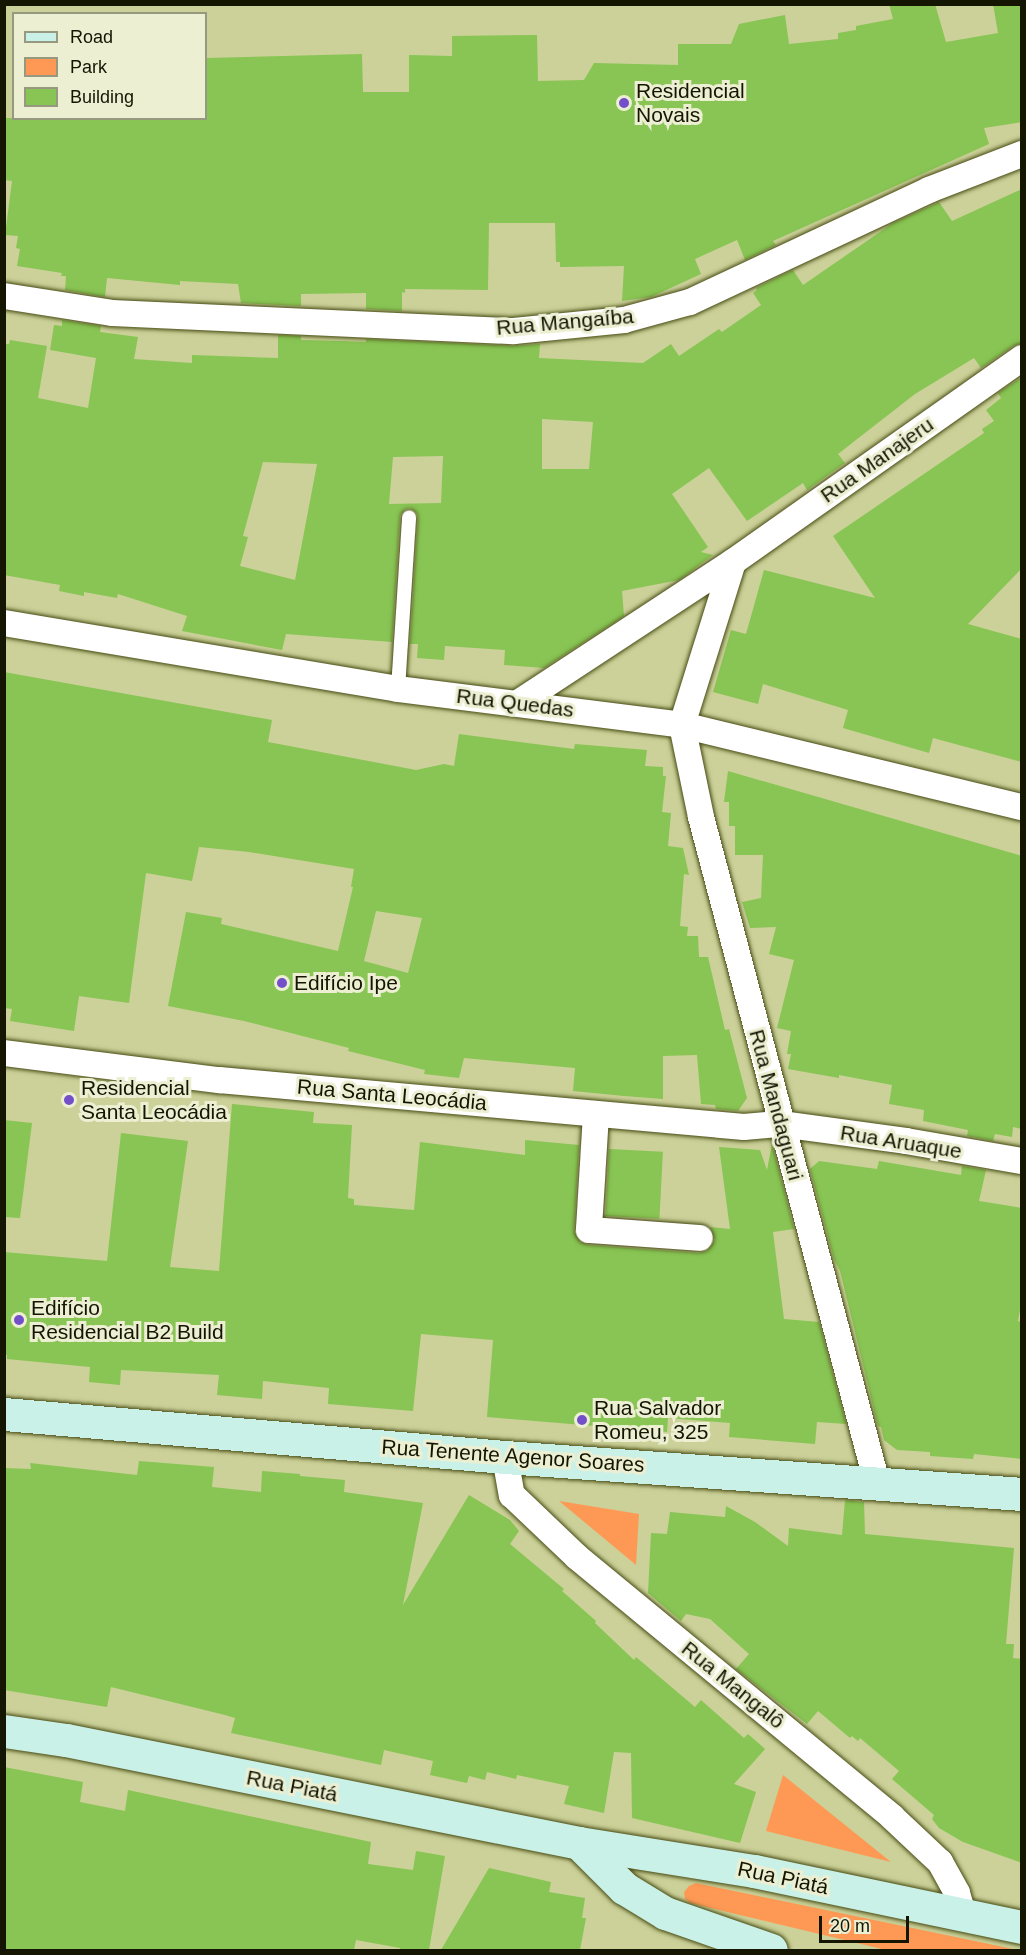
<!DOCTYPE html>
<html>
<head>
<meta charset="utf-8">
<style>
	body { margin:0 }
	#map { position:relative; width:1026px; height:1955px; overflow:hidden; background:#cbd198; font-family:Arial,sans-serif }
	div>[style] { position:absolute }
	.green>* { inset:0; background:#fe9955 }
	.building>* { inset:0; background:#88c554; transform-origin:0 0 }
	.roads { filter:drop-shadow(0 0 2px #474b13) drop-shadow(0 0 2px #474b13) }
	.lane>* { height:14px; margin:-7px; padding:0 7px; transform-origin:7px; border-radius:7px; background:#fff }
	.street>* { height:26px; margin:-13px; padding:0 13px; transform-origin:13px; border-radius:13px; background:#fff }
	.secondary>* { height:33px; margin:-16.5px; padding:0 16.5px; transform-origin:16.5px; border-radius:16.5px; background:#caf1e7 }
	.dots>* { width:16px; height:16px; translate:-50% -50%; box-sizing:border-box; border:3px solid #ecefd2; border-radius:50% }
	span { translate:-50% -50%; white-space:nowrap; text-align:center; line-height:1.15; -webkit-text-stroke:6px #ecefd2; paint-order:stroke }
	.poi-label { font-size:21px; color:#141602 }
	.left { translate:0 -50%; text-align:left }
	.street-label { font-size:21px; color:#141602 }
	.frame { position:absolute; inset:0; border:6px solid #141602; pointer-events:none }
	.legend { position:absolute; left:12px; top:12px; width:195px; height:108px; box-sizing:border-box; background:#ecefd2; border:2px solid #96987f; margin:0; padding:8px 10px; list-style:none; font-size:18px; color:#141602 }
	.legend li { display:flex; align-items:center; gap:12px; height:30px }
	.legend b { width:30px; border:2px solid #96987f }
	.scale { position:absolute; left:819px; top:1916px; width:90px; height:27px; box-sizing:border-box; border:3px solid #141602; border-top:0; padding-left:8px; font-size:18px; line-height:21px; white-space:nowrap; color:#141602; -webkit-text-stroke:4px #ecefd2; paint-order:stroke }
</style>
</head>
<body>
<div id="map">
	<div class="green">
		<div style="clip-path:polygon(559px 1501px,639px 1514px,636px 1565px)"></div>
		<div style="clip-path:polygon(783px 1775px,891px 1862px,766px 1831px)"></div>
		<div style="clip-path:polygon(696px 1883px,705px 1885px,1018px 1950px,886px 1950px,690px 1903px,685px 1899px,684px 1892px,689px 1886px)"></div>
	</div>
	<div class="building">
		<div style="clip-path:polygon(889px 4px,935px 4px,946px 42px,998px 33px,993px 4px,1022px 4px,1022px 122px,984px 128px,989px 144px,773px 241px,776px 245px,745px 260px,737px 240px,695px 259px,701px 274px,651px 297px,622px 301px,624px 266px,560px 267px,560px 262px,556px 262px,555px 223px,489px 223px,488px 290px,405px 289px,405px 293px,402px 292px,402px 311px,366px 309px,366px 293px,301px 294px,301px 306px,241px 303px,238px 284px,180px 281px,180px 285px,107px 278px,105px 297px,65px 290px,66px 276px,61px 276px,62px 273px,17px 266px,20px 249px,16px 248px,18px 236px,5px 235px,12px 181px,4px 180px,4px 118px,206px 118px,206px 58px,362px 54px,363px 92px,409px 92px,409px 55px,452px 56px,452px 36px,537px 35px,538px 81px,584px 80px,594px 63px,678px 65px,678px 44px,731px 44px,739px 24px,785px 15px,789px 44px,838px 39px,838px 33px,856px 30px,856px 26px,893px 19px)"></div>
		<div style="clip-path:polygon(evenodd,1022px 189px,1022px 343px,1013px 346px,981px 368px,974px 358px,915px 394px,838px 454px,845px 463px,807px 490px,803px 483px,747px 521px,709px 468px,672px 494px,708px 547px,701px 552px,713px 555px,679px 580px,622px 591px,624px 616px,544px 668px,504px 665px,505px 650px,445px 646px,444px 660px,417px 658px,418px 644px,410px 644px,418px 518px,417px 513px,410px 508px,405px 509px,400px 516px,392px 642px,286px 634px,282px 650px,182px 631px,187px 616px,118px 594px,117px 598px,84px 592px,84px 596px,59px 591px,60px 585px,4px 575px,4px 344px,9px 344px,10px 340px,47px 346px,38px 398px,88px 408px,96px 358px,50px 350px,54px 325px,62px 326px,62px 320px,101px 326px,100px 332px,138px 337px,134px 359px,192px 363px,192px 355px,278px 358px,278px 335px,301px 336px,301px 340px,340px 341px,366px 342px,366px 339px,513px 346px,540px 344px,539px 358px,643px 363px,671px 344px,679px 356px,719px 329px,722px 332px,761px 305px,753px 293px,757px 290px,756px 288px,793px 270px,803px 285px,893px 223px,935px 204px,939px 202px,952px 221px,1022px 189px,542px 419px,593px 422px,589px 469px,542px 469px,542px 419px,1022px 189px,443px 456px,441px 503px,389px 504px,393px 457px,443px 456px,1022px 189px,263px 462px,317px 464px,295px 580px,240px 566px,248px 537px,243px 536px,263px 462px)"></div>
		<div style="clip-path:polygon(1022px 377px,1022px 568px,968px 624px,1022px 639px,1022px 762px,933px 738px,929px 753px,843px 728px,848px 710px,763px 684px,758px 704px,713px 692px,731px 630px,746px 634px,764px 570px,875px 598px,833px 536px,984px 433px,982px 429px,994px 421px,986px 410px,1001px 398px,998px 393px)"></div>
		<div style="clip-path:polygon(evenodd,4px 672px,272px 720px,268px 742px,416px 770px,444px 764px,454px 766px,459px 734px,574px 749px,575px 744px,647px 750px,645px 766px,663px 767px,663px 776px,666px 776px,662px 812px,671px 813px,668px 846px,683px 848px,689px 875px,684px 874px,680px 926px,688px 927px,687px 936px,698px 936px,699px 957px,708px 957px,725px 1030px,729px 1029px,747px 1098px,738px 1111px,716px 1109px,715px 1105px,701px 1104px,697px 1055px,663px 1056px,663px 1099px,624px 1096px,573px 1091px,575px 1068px,464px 1058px,459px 1078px,424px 1074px,425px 1070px,348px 1051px,349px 1048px,244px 1021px,168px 1006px,186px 912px,222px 918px,221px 924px,338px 951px,353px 887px,351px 887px,354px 869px,249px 852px,199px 847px,192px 881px,146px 873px,129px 1003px,79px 996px,74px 1031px,10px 1021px,12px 1009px,4px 1008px,4px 672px,376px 911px,422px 918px,408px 973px,364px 961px,376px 911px)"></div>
		<div style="clip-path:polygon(728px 771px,1022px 856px,1022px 1129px,1013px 1127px,1012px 1137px,995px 1134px,993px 1141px,967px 1136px,968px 1130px,923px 1121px,924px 1110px,889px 1104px,892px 1085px,839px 1075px,839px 1078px,788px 1069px,791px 1054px,787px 1054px,791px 1031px,777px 1028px,794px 960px,769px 954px,776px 927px,750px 928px,742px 902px,761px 898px,763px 855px,735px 855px,735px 826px,729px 826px,729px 802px,724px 802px)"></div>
		<div style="clip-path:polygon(232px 1104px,314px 1112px,313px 1123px,352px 1125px,348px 1198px,354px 1199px,354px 1205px,414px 1210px,420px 1142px,525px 1155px,525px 1140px,579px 1145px,574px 1230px,580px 1242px,588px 1245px,699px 1253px,707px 1251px,715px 1240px,710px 1227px,730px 1229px,719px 1147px,760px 1150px,767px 1170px,772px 1144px,794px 1229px,773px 1232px,784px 1319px,819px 1322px,846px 1424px,817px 1422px,815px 1444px,729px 1437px,730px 1423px,668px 1418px,667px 1432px,487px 1417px,493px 1340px,421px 1334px,413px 1411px,328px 1404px,329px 1388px,263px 1381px,262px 1399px,217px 1395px,219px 1375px,121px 1370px,120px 1385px,89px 1382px,90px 1367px,7px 1359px,7px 1355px,4px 1355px,4px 1252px,107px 1261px,121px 1133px,188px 1141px,170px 1267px,219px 1271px)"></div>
		<div style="clip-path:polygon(4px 1120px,32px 1123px,20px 1218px,4px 1217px)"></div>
		<div style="left:609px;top:1149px;width:54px;height:67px;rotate:3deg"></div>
		<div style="clip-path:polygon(819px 1161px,877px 1169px,879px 1161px,961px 1175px,962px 1166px,986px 1170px,979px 1201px,1022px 1208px,1022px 1299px,1018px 1321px,1022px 1322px,1022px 1459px,974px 1454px,973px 1459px,930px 1456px,930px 1452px,897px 1450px,884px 1440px,881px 1427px,878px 1426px,840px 1271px,834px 1259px,810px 1169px)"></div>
		<div style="clip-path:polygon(139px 1461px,214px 1467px,212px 1487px,261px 1492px,262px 1471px,300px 1474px,300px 1476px,345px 1480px,344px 1492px,423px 1503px,403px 1605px,469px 1495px,510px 1520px,519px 1531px,510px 1544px,564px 1589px,562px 1591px,596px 1621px,595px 1623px,634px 1660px,636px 1657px,695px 1707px,701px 1700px,744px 1738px,748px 1734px,765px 1749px,734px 1784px,756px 1792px,740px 1843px,632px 1818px,631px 1753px,614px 1752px,604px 1813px,564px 1804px,569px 1786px,517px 1775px,516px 1779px,487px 1772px,485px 1780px,469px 1776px,467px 1783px,430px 1775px,433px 1761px,384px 1750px,381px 1765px,302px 1748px,231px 1733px,235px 1718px,225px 1715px,111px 1687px,107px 1707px,4px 1690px,4px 1468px,31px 1469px,30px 1463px,137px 1475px)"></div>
		<div style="clip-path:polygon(845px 1500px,864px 1502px,865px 1534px,1014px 1548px,1006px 1644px,1014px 1644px,1013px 1658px,1022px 1659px,1022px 1863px,963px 1842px,939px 1828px,932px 1819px,934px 1815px,892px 1779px,899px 1771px,860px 1738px,858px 1741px,852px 1736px,850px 1738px,818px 1711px,807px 1724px,736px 1669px,749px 1654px,710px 1619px,686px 1614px,681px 1621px,648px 1593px,651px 1533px,667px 1534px,670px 1512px,725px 1517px,726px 1506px,755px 1522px,788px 1546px,789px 1528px,842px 1535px)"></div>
		<div style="clip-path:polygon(4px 1767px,83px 1782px,80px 1802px,125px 1811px,128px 1790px,371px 1842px,368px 1864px,413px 1870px,416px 1851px,445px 1856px,429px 1950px,400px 1950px,400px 1948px,356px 1940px,354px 1950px,4px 1950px)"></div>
		<div style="clip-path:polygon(489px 1868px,551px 1882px,549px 1892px,585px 1898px,582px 1918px,586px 1918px,580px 1950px,441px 1950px)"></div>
	</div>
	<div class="roads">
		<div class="lane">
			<div style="left:398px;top:689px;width:172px;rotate:-86.3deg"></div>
		</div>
		<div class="street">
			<div style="left:4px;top:296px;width:109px;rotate:8.9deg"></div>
			<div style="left:112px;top:313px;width:402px;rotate:2.6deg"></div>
			<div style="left:514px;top:331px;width:111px;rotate:-5.7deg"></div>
			<div style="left:624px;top:320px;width:68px;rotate:-15.3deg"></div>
			<div style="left:690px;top:302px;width:264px;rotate:-25.1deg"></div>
			<div style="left:929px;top:190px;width:100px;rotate:-21.2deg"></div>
			<div style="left:733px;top:562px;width:171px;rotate:107.4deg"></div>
			<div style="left:682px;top:725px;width:94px;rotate:78.3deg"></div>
			<div style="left:701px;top:817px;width:689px;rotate:75.2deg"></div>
			<div style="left:4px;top:623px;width:399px;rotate:9.5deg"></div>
			<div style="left:398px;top:689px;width:286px;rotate:7.2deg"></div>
			<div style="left:682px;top:725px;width:350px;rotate:13.6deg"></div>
			<div style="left:518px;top:703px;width:257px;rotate:-33.3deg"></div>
			<div style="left:733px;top:562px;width:354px;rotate:-35.2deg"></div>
			<div style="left:4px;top:1053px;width:217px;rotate:7.2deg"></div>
			<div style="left:219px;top:1080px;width:527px;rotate:5.12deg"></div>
			<div style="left:744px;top:1127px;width:37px;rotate:-5deg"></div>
			<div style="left:781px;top:1124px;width:126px;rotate:7.7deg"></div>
			<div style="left:906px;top:1141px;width:118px;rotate:9.8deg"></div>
			<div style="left:596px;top:1114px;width:116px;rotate:93.5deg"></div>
			<div style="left:589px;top:1230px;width:111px;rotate:4.1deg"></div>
			<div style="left:505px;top:1457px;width:39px;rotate:80deg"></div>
			<div style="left:512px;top:1495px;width:90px;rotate:43.6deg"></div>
			<div style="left:577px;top:1557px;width:408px;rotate:39.5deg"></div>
			<div style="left:892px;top:1817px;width:66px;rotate:43.2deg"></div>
			<div style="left:940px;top:1862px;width:35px;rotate:61deg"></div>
			<div style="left:957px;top:1893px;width:22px;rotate:74deg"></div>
		</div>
		<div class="secondary">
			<div style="left:4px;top:1414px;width:503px;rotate:4.91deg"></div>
			<div style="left:505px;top:1457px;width:518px;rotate:4.09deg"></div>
			<div style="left:4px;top:1731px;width:63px;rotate:8.3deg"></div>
			<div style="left:66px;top:1740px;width:523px;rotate:11.35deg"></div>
			<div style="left:579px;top:1843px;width:177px;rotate:9.1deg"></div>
			<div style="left:754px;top:1871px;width:274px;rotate:11.8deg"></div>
			<div style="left:579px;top:1843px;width:64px;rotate:45deg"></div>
			<div style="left:624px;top:1888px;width:48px;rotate:31.4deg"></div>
			<div style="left:665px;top:1913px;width:112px;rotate:19.2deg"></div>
		</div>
	</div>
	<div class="dots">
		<div style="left:624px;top:103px;background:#734fc9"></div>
		<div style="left:282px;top:983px;background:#734fc9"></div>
		<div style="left:69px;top:1100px;background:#734fc9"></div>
		<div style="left:19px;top:1320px;background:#734fc9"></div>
		<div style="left:582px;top:1420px;background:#734fc9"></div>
	</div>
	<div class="poi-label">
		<span class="left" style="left:636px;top:103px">Residencial<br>Novais</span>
		<span class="left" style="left:294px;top:983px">Edifício Ipe</span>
		<span class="left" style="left:81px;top:1100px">Residencial<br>Santa Leocádia</span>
		<span class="left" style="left:31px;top:1320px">Edifício<br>Residencial B2 Build</span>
		<span class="left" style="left:594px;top:1420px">Rua Salvador<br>Romeu, 325</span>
	</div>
	<div class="street-label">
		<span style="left:565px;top:322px;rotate:-5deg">Rua Mangaíba</span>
		<span style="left:877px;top:460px;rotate:-35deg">Rua Manajeru</span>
		<span style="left:515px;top:703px;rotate:7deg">Rua Quedas</span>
		<span style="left:392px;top:1095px;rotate:5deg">Rua Santa Leocádia</span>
		<span style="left:776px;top:1105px;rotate:75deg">Rua Mandaguari</span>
		<span style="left:901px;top:1142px;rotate:9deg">Rua Aruaque</span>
		<span style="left:513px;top:1456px;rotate:4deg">Rua Tenente Agenor Soares</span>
		<span style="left:733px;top:1685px;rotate:39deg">Rua Mangalô</span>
		<span style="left:292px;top:1786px;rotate:11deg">Rua Piatá</span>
		<span style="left:783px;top:1878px;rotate:12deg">Rua Piatá</span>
	</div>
	<div class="frame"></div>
	<ul class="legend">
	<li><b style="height:8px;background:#caf1e7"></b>Road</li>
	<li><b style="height:16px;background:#fe9955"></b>Park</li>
	<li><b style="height:16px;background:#88c554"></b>Building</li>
	</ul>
	<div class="scale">20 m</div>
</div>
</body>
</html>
